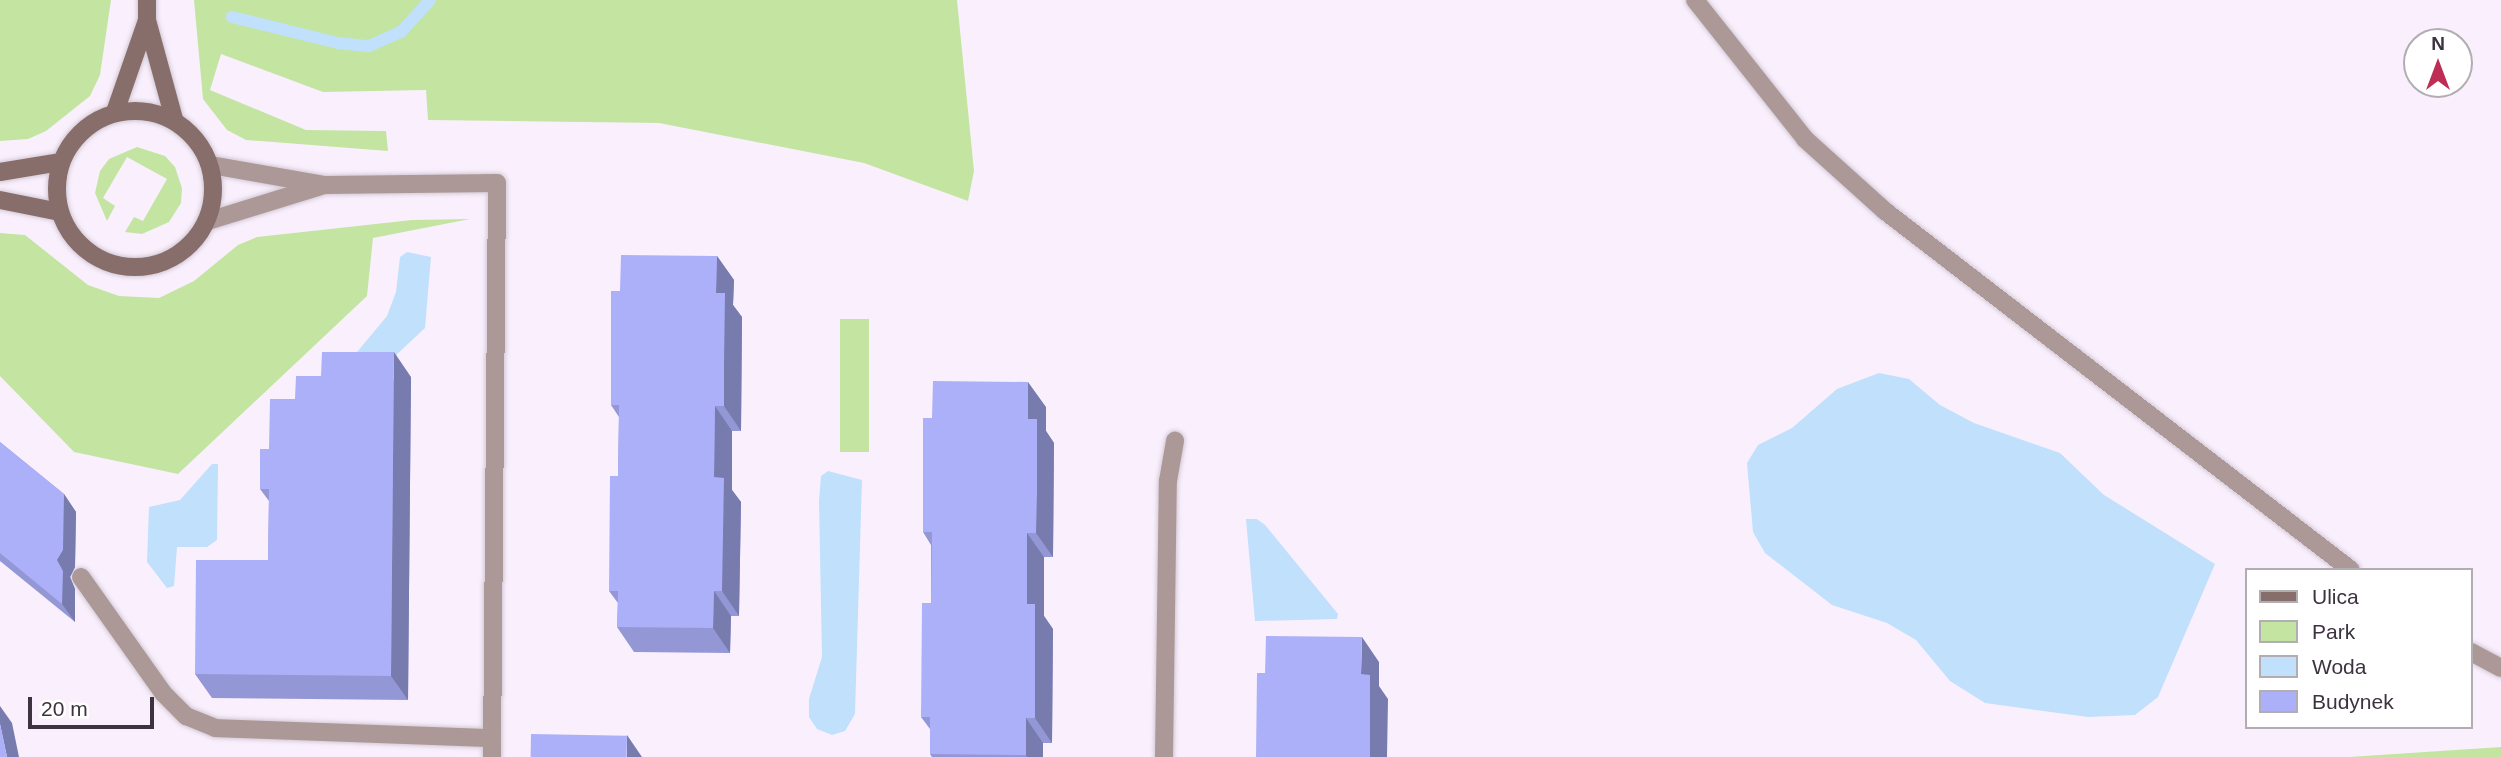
<!DOCTYPE html>
<html>
<head>
<meta charset="utf-8">
<style>
	body { margin:0 }
	#map { position:relative; width:2501px; height:757px; overflow:hidden; background:#faf0fd; font-family:Arial,sans-serif }
	div>[style] { position:absolute }
	.green>* { inset:0; background:#c4e4a2; transform-origin:0 0 }
	.water>* { inset:0; background:#c0e0fc }
	.stream>* { height:12px; margin:-6px; padding:0 6px; transform-origin:6px; border-radius:6px; background:#c0e0fc }
	.roads { filter:drop-shadow(0 0 2px #d4cad7) drop-shadow(0 0 2px #d4cad7) }
	.lane>* { height:18px; margin:-9px; padding:0 9px; transform-origin:9px; border-radius:9px; background:#ac9997 }
	.secondary>* { height:18px; margin:-9px; padding:0 9px; transform-origin:9px; border-radius:9px; background:#886e6b }
	.secondary>.ring { margin:-9px; padding:0; box-sizing:content-box; background:none; border:18px solid #886e6b; border-radius:50% }
	.wall>* { inset:0; background:#9497d6 }
	.shaded-wall>* { inset:0; background:#787bae }
	.building>* { inset:0; background:#acb0f9; transform-origin:0 0 }
	span { translate:-50% -50%; white-space:nowrap; text-align:center; line-height:1.15; -webkit-text-stroke:5px #fff; paint-order:stroke }
	.legend { position:absolute; left:2245px; top:568px; width:228px; height:161px; box-sizing:border-box; background:#fff; border:2px solid #b1adb2; margin:0; padding:9px 12px; list-style:none; font-size:21px; color:#3d333f }
	.legend li { display:flex; align-items:center; gap:14px; height:35px }
	.legend b { width:35px; border:2px solid #b1adb2 }
	.north { position:absolute; left:2403px; top:28px; width:70px; height:70px; box-sizing:border-box; background:#fff; border:2px solid #b1adb2; border-radius:50%; rotate:0deg; font-size:19px; font-weight:700; line-height:28px; text-align:center; color:#3d333f }
	.north::after { content:''; display:block; margin:auto; width:24px; height:32px; background:#be2e54; clip-path:polygon(50% 0,100% 100%,50% 72%,0 100%) }
	.scale { position:absolute; left:28px; top:697px; width:126px; height:32px; box-sizing:border-box; border:4px solid #3d333f; border-top:0; padding-left:9px; font-size:21px; line-height:24px; white-space:nowrap; color:#3d333f; -webkit-text-stroke:5px #fff; paint-order:stroke }
</style>
</head>
<body>
<div id="map">
	<div class="green">
		<div style="clip-path:polygon(0 0,111px 0,100px 75px,90px 96px,46px 131px,28px 139px,0 141px)"></div>
		<div style="clip-path:polygon(194px 0,957px 0,974px 171px,968px 201px,864px 163px,659px 123px,428px 120px,426px 90px,323px 92px,221px 54px,210px 90px,306px 130px,386px 131px,388px 151px,246px 140px,227px 130px,203px 99px)"></div>
		<div style="clip-path:polygon(137px 147px,165px 156px,175px 167px,182px 188px,181px 203px,169px 222px,142px 234px,125px 232px,134px 217px,143px 221px,167px 179px,127px 157px,103px 198px,115px 206px,107px 221px,95px 193px,100px 171px,109px 159px)"></div>
		<div style="clip-path:polygon(470px 219px,373px 238px,367px 296px,178px 474px,74px 452px,0 376px,0 233px,25px 235px,88px 285px,119px 296px,159px 298px,194px 281px,238px 245px,257px 237px,412px 220px)"></div>
		<div style="left:840px;top:319px;width:29px;height:133px"></div>
		<div style="clip-path:polygon(2501px 747px,2501px 757px,2349px 757px)"></div>
	</div>
	<div class="water">
		<div style="clip-path:polygon(407px 252px,431px 257px,425px 328px,394px 357px,357px 352px,387px 316px,396px 292px,400px 257px)"></div>
		<div style="clip-path:polygon(1879px 373px,1909px 379px,1940px 405px,1974px 423px,2060px 453px,2104px 495px,2215px 564px,2158px 697px,2135px 715px,2088px 717px,1985px 703px,1950px 681px,1916px 640px,1887px 623px,1832px 605px,1765px 553px,1753px 532px,1747px 463px,1758px 445px,1792px 428px,1837px 389px)"></div>
		<div style="clip-path:polygon(212px 464px,218px 464px,217px 540px,207px 547px,177px 547px,174px 586px,167px 588px,147px 562px,149px 507px,180px 500px)"></div>
		<div style="clip-path:polygon(828px 471px,862px 480px,855px 714px,845px 731px,832px 735px,817px 729px,809px 717px,809px 699px,822px 657px,819px 501px,821px 476px)"></div>
		<div style="clip-path:polygon(1246px 519px,1257px 519px,1265px 525px,1338px 614px,1337px 619px,1255px 621px)"></div>
	</div>
	<div class="stream">
		<div style="left:232px;top:17px;width:109px;rotate:13.8deg"></div>
		<div style="left:338px;top:43px;width:31px;rotate:6deg"></div>
		<div style="left:369px;top:46px;width:35px;rotate:-24deg"></div>
		<div style="left:401px;top:32px;width:43px;rotate:-47.8deg"></div>
	</div>
	<div class="roads">
		<div class="lane">
			<div style="left:1695px;top:0;width:177px;rotate:51.6deg"></div>
			<div style="left:1805px;top:139px;width:108px;rotate:42deg"></div>
			<div style="left:1885px;top:211px;width:588px;rotate:37.61deg"></div>
			<div style="left:211px;top:165px;width:116px;rotate:10deg"></div>
			<div style="left:325px;top:185px;width:172px;rotate:-0.7deg"></div>
			<div style="left:497px;top:183px;width:574px;rotate:90.5deg"></div>
			<div style="left:208px;top:221px;width:118px;rotate:-17.2deg"></div>
			<div style="left:81px;top:577px;width:142px;rotate:54.7deg"></div>
			<div style="left:163px;top:693px;width:33px;rotate:45deg"></div>
			<div style="left:186px;top:716px;width:31px;rotate:22deg"></div>
			<div style="left:215px;top:728px;width:277px;rotate:2.1deg"></div>
			<div style="left:2471px;top:652px;width:34px;rotate:28deg"></div>
			<div style="left:1164px;top:757px;width:276px;rotate:-89.2deg"></div>
			<div style="left:1168px;top:481px;width:41px;rotate:-80.1deg"></div>
		</div>
		<div class="secondary">
			<div style="left:147px;top:20px;width:103px;rotate:74.7deg"></div>
			<div class="ring" style="left:57px;top:111px;width:138px;height:138px"></div>
			<div style="left:115px;top:112px;width:97px;rotate:-70.8deg"></div>
			<div style="left:147px;top:20px;width:20px;rotate:-90deg"></div>
			<div style="left:0;top:172px;width:62px;rotate:-9.3deg"></div>
			<div style="left:0;top:200px;width:61px;rotate:11.3deg"></div>
		</div>
	</div>
	<div class="wall">
		<div style="clip-path:polygon(717px 256px,734px 280px,733px 305px,742px 317px,741px 431px,732px 431px,732px 490px,741px 502px,739px 616px,731px 616px,730px 653px,634px 652px,617px 627px,618px 603px,609px 591px,618px 476px,619px 417px,611px 405px,620px 291px)"></div>
		<div style="clip-path:polygon(411px 377px,408px 700px,212px 698px,195px 674px,268px 560px,269px 501px,260px 489px,269px 449px,295px 399px)"></div>
		<div style="clip-path:polygon(1046px 407px,1046px 431px,1054px 443px,1053px 557px,1044px 557px,1044px 616px,1053px 629px,1052px 743px,1043px 743px,1043px 757px,932px 757px,930px 754px,930px 729px,921px 717px,931px 603px,931px 545px,923px 532px,932px 418px)"></div>
		<div style="clip-path:polygon(0 442px,64px 494px,76px 512px,75px 567px,70px 577px,75px 589px,75px 622px,0 561px)"></div>
	</div>
	<div class="shaded-wall">
		<div style="clip-path:polygon(717px 256px,734px 280px,733px 305px,742px 317px,741px 431px,724px 406px,716px 293px)"></div>
		<div style="clip-path:polygon(394px 352px,411px 377px,408px 700px,391px 676px)"></div>
		<div style="clip-path:polygon(1028px 382px,1046px 407px,1046px 431px,1054px 443px,1053px 557px,1036px 533px,1028px 419px)"></div>
		<div style="clip-path:polygon(715px 406px,732px 431px,732px 490px,741px 502px,739px 616px,722px 591px,714px 477px)"></div>
		<div style="clip-path:polygon(64px 494px,76px 512px,75px 567px,70px 577px,75px 589px,75px 622px,62px 604px,57px 560px)"></div>
		<div style="clip-path:polygon(1027px 533px,1044px 557px,1044px 616px,1053px 629px,1052px 743px,1035px 718px,1027px 604px)"></div>
		<div style="clip-path:polygon(714px 591px,731px 616px,730px 653px,713px 628px)"></div>
		<div style="clip-path:polygon(1362px 637px,1379px 662px,1379px 686px,1388px 699px,1387px 757px,1370px 757px,1361px 674px)"></div>
		<div style="clip-path:polygon(0 706px,12px 723px,19px 757px,7px 757px,0 724px)"></div>
		<div style="clip-path:polygon(1026px 718px,1043px 743px,1043px 757px,1027px 757px,1026px 755px)"></div>
		<div style="clip-path:polygon(627px 735px,642px 757px,627px 757px)"></div>
	</div>
	<div class="building">
		<div style="clip-path:polygon(621px 255px,717px 256px,716px 293px,725px 293px,724px 364px,724px 406px,715px 406px,714px 477px,724px 478px,722px 591px,714px 591px,713px 628px,617px 627px,618px 591px,609px 591px,610px 476px,618px 476px,619px 405px,611px 405px,611px 291px,620px 291px)"></div>
		<div style="clip-path:polygon(322px 352px,394px 352px,391px 676px,195px 674px,196px 560px,268px 560px,269px 489px,260px 489px,260px 449px,269px 449px,270px 399px,295px 399px,296px 376px,321px 376px)"></div>
		<div style="clip-path:polygon(933px 381px,1028px 382px,1028px 419px,1037px 419px,1037px 493px,1036px 533px,1027px 533px,1027px 604px,1035px 604px,1035px 718px,1026px 718px,1026px 755px,930px 754px,930px 717px,921px 717px,922px 603px,931px 603px,932px 532px,923px 532px,923px 418px,932px 418px)"></div>
		<div style="clip-path:polygon(0 442px,64px 494px,63px 550px,57px 560px,63px 571px,62px 604px,0 553px)"></div>
		<div style="clip-path:polygon(1266px 636px,1362px 637px,1361px 674px,1370px 675px,1370px 757px,1256px 757px,1257px 673px,1265px 673px)"></div>
		<div style="clip-path:polygon(0 724px,7px 757px,0 757px)"></div>
		<div style="left:531px;top:734px;width:96px;height:23px;rotate:1deg"></div>
	</div>
	<ul class="legend">
	<li><b style="height:9px;background:#886e6b"></b>Ulica</li>
	<li><b style="height:19px;background:#c4e4a2"></b>Park</li>
	<li><b style="height:19px;background:#c0e0fc"></b>Woda</li>
	<li><b style="height:19px;background:#acb0f9"></b>Budynek</li>
	</ul>
	<div class="north">N</div>
	<div class="scale">20 m</div>
</div>
</body>
</html>
